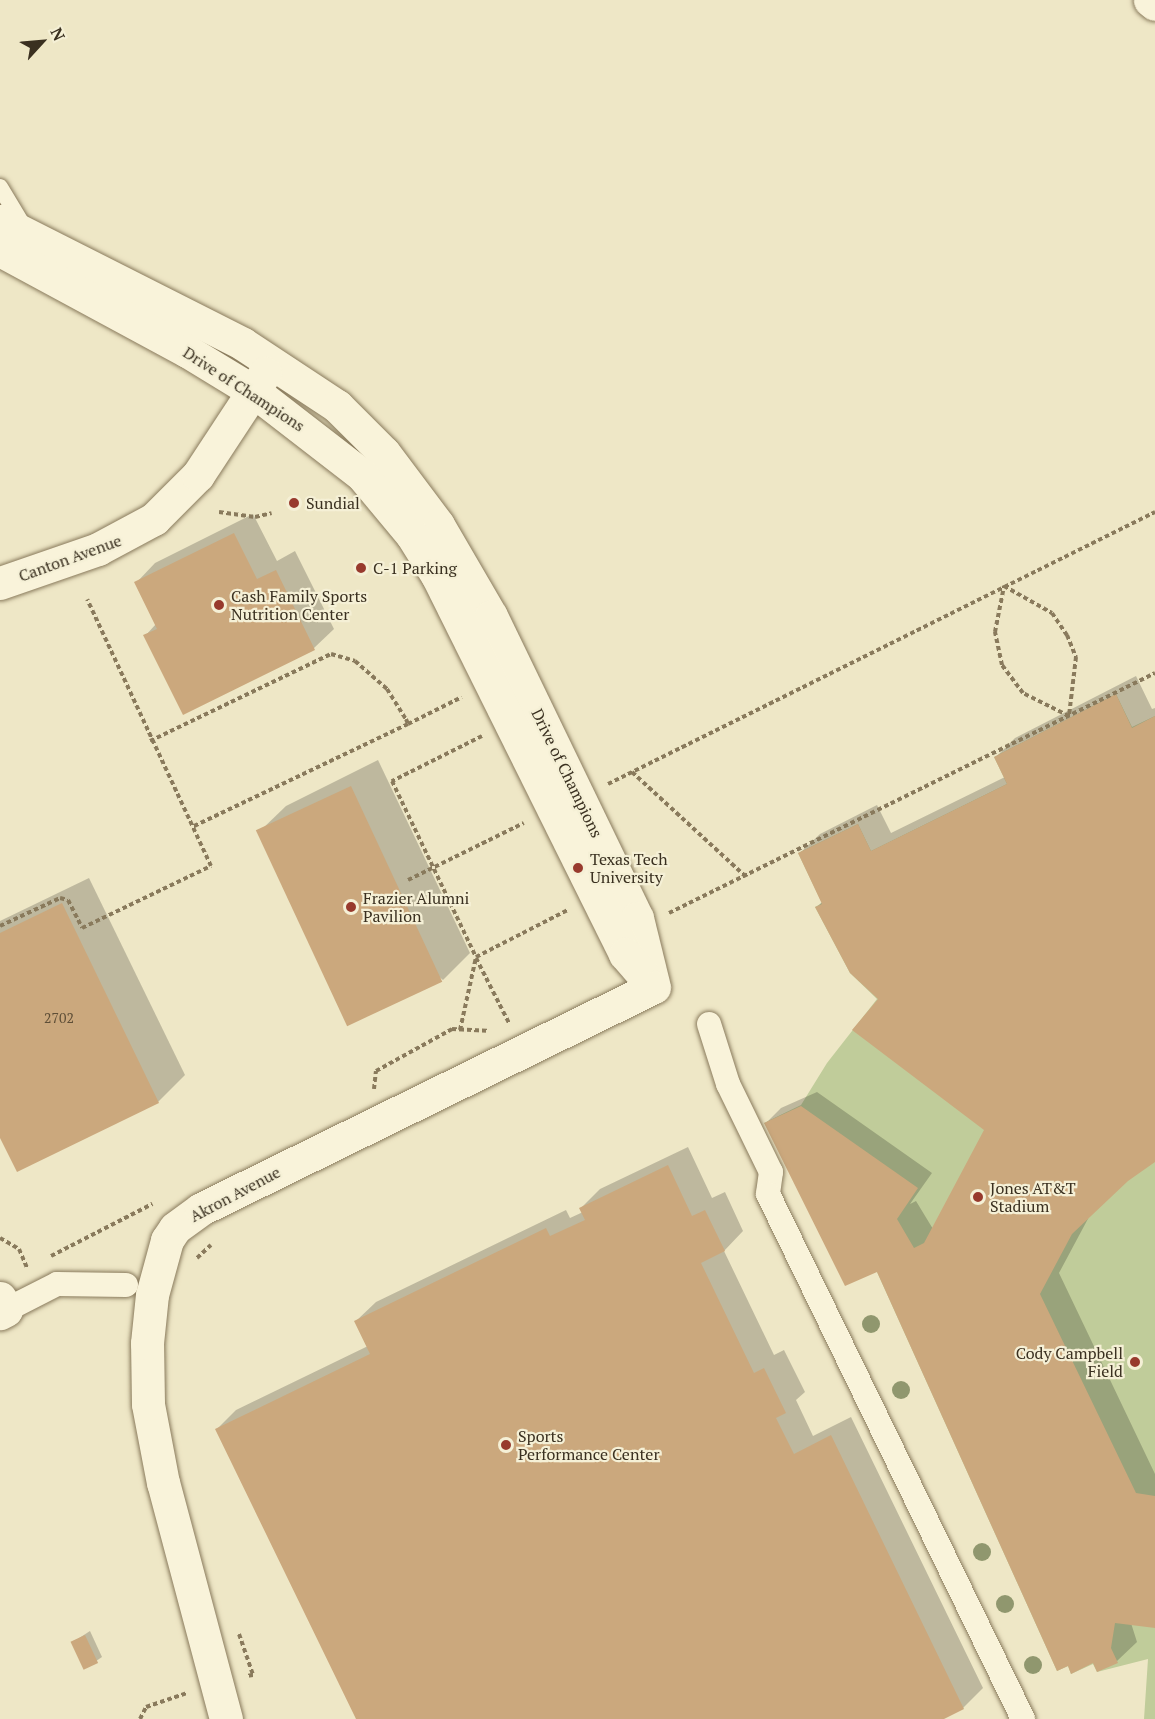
<!DOCTYPE html>
<html>
<head>
<meta charset="utf-8">
<style>
	body { margin:0 }
	#map { position:relative; width:1155px; height:1719px; overflow:hidden; background:#eee7c6; font-family:"PT Serif",serif }
	div>[style] { position:absolute }
	.green>* { inset:0; background:#c0cc9a }
	.shadow>* { inset:0; background:#0003 }
	.building>* { inset:0; background:#cba87d; transform-origin:0 0 }
	.path>* { height:4px; margin-top:-2px; transform-origin:0; background:repeating-linear-gradient(90deg,#897a5c 0 4.5px,transparent 0 7.5px) }
	.roads { filter:drop-shadow(0 0 2px #897a5c) drop-shadow(0 0 2px #897a5c) }
	.service>* { height:16px; margin:-8px; padding:0 8px; transform-origin:8px; border-radius:8px; background:#f9f3da }
	.pedestrian>* { height:24px; margin:-12px; padding:0 12px; transform-origin:12px; border-radius:12px; background:#f9f3da }
	.minor>* { height:33px; margin:-16.5px; padding:0 16.5px; transform-origin:16.5px; border-radius:16.5px; background:#f9f3da }
	.secondary>* { height:33px; margin:-16.5px; padding:0 16.5px; transform-origin:16.5px; border-radius:16.5px; background:#f9f3da }
	.trees>* { width:18px; height:18px; margin:-9px; border-radius:50%; background:#90976e }
	.dots>* { width:16px; height:16px; translate:-50% -50%; box-sizing:border-box; border:3px solid #f5f0d6; border-radius:50% }
	span { translate:-50% -50%; white-space:nowrap; text-align:center; line-height:1.15; -webkit-text-stroke:4.5px #f5f0d6; paint-order:stroke }
	.number-label { font-size:14px; color:#5e4e37 }
	.number-label span { -webkit-text-stroke-width:0 }
	.street-label { font-size:16px; color:#3a3020 }
	.poi-label { font-size:16px; color:#3a3020 }
	.left { translate:0 -50%; text-align:left }
	.right { translate:-100% -50%; text-align:right }
	.north { position:absolute; left:12px; top:12px; width:60px; height:60px; -webkit-text-stroke:4px #f5f0d6; paint-order:stroke; rotate:64deg; font-size:16px; font-weight:700; line-height:24px; text-align:center; color:#3a3020 }
	.north::after { content:''; display:block; margin:auto; width:21px; height:27px; background:#3a3020; clip-path:polygon(50% 0,100% 100%,50% 72%,0 100%) }
</style>
</head>
<body>
<div id="map">
	<div class="green">
		<div style="clip-path:polygon(1116px 694px,1132px 727px,1155px 716px,1155px 1719px,1144px 1719px,1148px 1659px,1097px 1672px,1093px 1664px,1071px 1674px,1068px 1666px,1057px 1671px,877px 1272px,764px 1123px,801px 1105px,827px 1063px,877px 999px,850px 973px,815px 907px,822px 903px,798px 853px,858px 824px,871px 851px,1007px 784px,994px 757px)"></div>
	</div>
	<div class="shadow">
		<div style="clip-path:polygon(253px 514px,277px 561px,295px 551px,334px 629px,314px 648px,183px 713px,145px 636px,156px 624px,136px 583px,155px 563px)"></div>
		<div style="clip-path:polygon(1136px 676px,1152px 709px,1155px 708px,1155px 1161px,1127px 1180px,1090px 1215px,1059px 1273px,1155px 1474px,1155px 1626px,1131px 1623px,1137px 1642px,1117px 1661px,1098px 1670px,877px 1270px,766px 1123px,781px 1108px,817px 1092px,932px 1173px,910px 1204px,916px 1201px,933px 1229px,986px 1130px,880px 999px,817px 907px,823px 901px,800px 853px,820px 834px,877px 805px,891px 833px,1005px 777px,996px 757px,1015px 738px)"></div>
		<div style="clip-path:polygon(378px 760px,470px 953px,443px 980px,259px 832px,286px 806px)"></div>
		<div style="clip-path:polygon(89px 878px,185px 1075px,158px 1102px,0 1135px,0 921px)"></div>
		<div style="clip-path:polygon(688px 1147px,712px 1198px,725px 1192px,743px 1231px,724px 1251px,774px 1355px,784px 1350px,805px 1392px,796px 1400px,813px 1436px,851px 1417px,983px 1688px,963px 1708px,940px 1719px,358px 1719px,217px 1429px,236px 1410px,368px 1346px,356px 1321px,376px 1302px,566px 1210px,570px 1218px,583px 1212px,581px 1208px,600px 1189px)"></div>
		<div style="clip-path:polygon(90px 1631px,102px 1657px,86px 1668px,73px 1642px)"></div>
	</div>
	<div class="building">
		<div style="clip-path:polygon(234px 533px,257px 579px,276px 570px,315px 650px,183px 715px,143px 635px,157px 629px,134px 582px)"></div>
		<div style="clip-path:polygon(1116px 694px,1132px 728px,1155px 716px,1155px 1162px,1128px 1181px,1072px 1234px,1040px 1294px,1136px 1493px,1155px 1496px,1155px 1628px,1115px 1623px,1111px 1648px,1118px 1663px,1097px 1672px,1093px 1663px,1071px 1674px,1068px 1666px,1057px 1671px,877px 1272px,845px 1286px,764px 1123px,801px 1106px,918px 1188px,897px 1219px,914px 1248px,924px 1243px,984px 1130px,852px 1030px,878px 999px,850px 973px,815px 907px,822px 904px,798px 853px,858px 824px,871px 851px,1007px 784px,994px 757px)"></div>
		<div style="left:351px;top:786px;width:216px;height:105px;rotate:65deg"></div>
		<div style="clip-path:polygon(62px 903px,159px 1103px,17px 1172px,0 1138px,0 933px)"></div>
		<div style="clip-path:polygon(668px 1165px,692px 1216px,705px 1210px,725px 1251px,701px 1263px,754px 1373px,764px 1368px,786px 1413px,776px 1418px,794px 1454px,831px 1435px,964px 1709px,944px 1719px,356px 1719px,215px 1429px,370px 1354px,354px 1321px,546px 1228px,550px 1236px,585px 1220px,579px 1208px)"></div>
		<div style="left:85px;top:1635px;width:31px;height:16px;rotate:65deg"></div>
	</div>
	<div class="path">
		<div style="left:219px;top:512px;width:36px;rotate:8deg"></div>
		<div style="left:255px;top:517px;width:17px;rotate:-13deg"></div>
		<div style="left:1004px;top:586px;width:55px;rotate:29.4deg"></div>
		<div style="left:1052px;top:613px;width:27px;rotate:56deg"></div>
		<div style="left:1067px;top:635px;width:24px;rotate:68deg"></div>
		<div style="left:1076px;top:657px;width:59px;rotate:96.8deg"></div>
		<div style="left:1069px;top:716px;width:51px;rotate:-153.4deg"></div>
		<div style="left:1023px;top:693px;width:35px;rotate:-127deg"></div>
		<div style="left:1002px;top:665px;width:34px;rotate:-102deg"></div>
		<div style="left:995px;top:632px;width:47px;rotate:-78.9deg"></div>
		<div style="left:408px;top:724px;width:60px;rotate:-26.6deg"></div>
		<div style="left:482px;top:736px;width:101px;rotate:153.4deg"></div>
		<div style="left:392px;top:781px;width:195px;rotate:64.5deg"></div>
		<div style="left:476px;top:957px;width:103px;rotate:-27.1deg"></div>
		<div style="left:150px;top:741px;width:201px;rotate:-25.7deg"></div>
		<div style="left:331px;top:654px;width:25px;rotate:16deg"></div>
		<div style="left:355px;top:661px;width:43px;rotate:41.2deg"></div>
		<div style="left:387px;top:689px;width:36px;rotate:58deg"></div>
		<div style="left:406px;top:719px;width:5px;rotate:68deg"></div>
		<div style="left:408px;top:724px;width:239px;rotate:154.5deg"></div>
		<div style="left:632px;top:772px;width:154px;rotate:42.6deg"></div>
		<div style="left:608px;top:784px;width:611px;rotate:-26.44deg"></div>
		<div style="left:408px;top:880px;width:129px;rotate:-26.2deg"></div>
		<div style="left:669px;top:913px;width:542px;rotate:-26.28deg"></div>
		<div style="left:0;top:926px;width:66px;rotate:-25deg"></div>
		<div style="left:60px;top:898px;width:8px;rotate:14deg"></div>
		<div style="left:68px;top:900px;width:31px;rotate:63deg"></div>
		<div style="left:82px;top:928px;width:143px;rotate:-25.7deg"></div>
		<div style="left:211px;top:866px;width:294px;rotate:-114.9deg"></div>
		<div style="left:476px;top:958px;width:73px;rotate:63.1deg"></div>
		<div style="left:460px;top:1030px;width:75px;rotate:-77.6deg"></div>
		<div style="left:374px;top:1089px;width:18px;rotate:-84deg"></div>
		<div style="left:376px;top:1071px;width:87px;rotate:-28.9deg"></div>
		<div style="left:452px;top:1029px;width:35px;rotate:3deg"></div>
		<div style="left:0;top:1238px;width:22px;rotate:30deg"></div>
		<div style="left:19px;top:1249px;width:21px;rotate:67deg"></div>
		<div style="left:51px;top:1256px;width:114px;rotate:-27.2deg"></div>
		<div style="left:197px;top:1258px;width:19px;rotate:-43deg"></div>
		<div style="left:239px;top:1634px;width:43px;rotate:71.1deg"></div>
		<div style="left:253px;top:1675px;width:7px;rotate:172deg"></div>
		<div style="left:140px;top:1719px;width:13px;rotate:-63deg"></div>
		<div style="left:146px;top:1707px;width:43px;rotate:-18.9deg"></div>
	</div>
	<div class="roads">
		<div class="service">
			<div style="left:0;top:187px;width:47px;rotate:59deg"></div>
		</div>
		<div class="pedestrian">
			<div style="left:709px;top:1024px;width:63px;rotate:72.4deg"></div>
			<div style="left:728px;top:1084px;width:98px;rotate:64deg"></div>
			<div style="left:771px;top:1172px;width:22px;rotate:98deg"></div>
			<div style="left:768px;top:1194px;width:584px;rotate:64.09deg"></div>
			<div style="left:6px;top:1310px;width:57px;rotate:-27deg"></div>
			<div style="left:57px;top:1284px;width:69px;rotate:0.8deg"></div>
		</div>
		<div class="minor">
			<div style="left:0;top:221px;width:272px;rotate:26.8deg"></div>
			<div style="left:243px;top:344px;width:113px;rotate:33.4deg"></div>
			<div style="left:337px;top:406px;width:66px;rotate:45deg"></div>
			<div style="left:384px;top:453px;width:90px;rotate:53.1deg"></div>
			<div style="left:438px;top:525px;width:105px;rotate:59.8deg"></div>
			<div style="left:491px;top:616px;width:335px;rotate:64.2deg"></div>
			<div style="left:637px;top:918px;width:71px;rotate:76.2deg"></div>
			<div style="left:0;top:250px;width:213px;rotate:28.4deg"></div>
			<div style="left:187px;top:351px;width:81px;rotate:31.3deg"></div>
			<div style="left:256px;top:393px;width:134px;rotate:37.7deg"></div>
			<div style="left:362px;top:475px;width:78px;rotate:50.2deg"></div>
			<div style="left:412px;top:535px;width:49px;rotate:58.2deg"></div>
			<div style="left:438px;top:577px;width:421px;rotate:63.6deg"></div>
			<div style="left:625px;top:954px;width:33px;rotate:49deg"></div>
			<div style="left:0;top:583px;width:104px;rotate:-19.1deg"></div>
			<div style="left:98px;top:549px;width:64px;rotate:-28.2deg"></div>
			<div style="left:154px;top:519px;width:62px;rotate:-45deg"></div>
			<div style="left:198px;top:475px;width:122px;rotate:-56.7deg"></div>
			<div style="left:0;top:1298px;width:13px;rotate:63deg"></div>
			<div style="left:6px;top:1310px;width:7px;rotate:153deg"></div>
			<div style="left:226px;top:1719px;width:244px;rotate:-104.9deg"></div>
			<div style="left:163px;top:1483px;width:80px;rotate:-100.8deg"></div>
			<div style="left:148px;top:1404px;width:61px;rotate:-90.9deg"></div>
			<div style="left:147px;top:1343px;width:48px;rotate:-84.1deg"></div>
			<div style="left:152px;top:1295px;width:57px;rotate:-74.7deg"></div>
			<div style="left:167px;top:1240px;width:14px;rotate:-56deg"></div>
			<div style="left:175px;top:1228px;width:32px;rotate:-36deg"></div>
			<div style="left:201px;top:1209px;width:504px;rotate:-26.11deg"></div>
		</div>
		<div class="secondary">
			<div style="left:1150px;top:0;width:6px;rotate:39deg"></div>
		</div>
	</div>
	<div class="trees">
		<div style="left:871px;top:1324px"></div>
		<div style="left:901px;top:1390px"></div>
		<div style="left:982px;top:1552px"></div>
		<div style="left:1005px;top:1604px"></div>
		<div style="left:1033px;top:1665px"></div>
	</div>
	<div class="dots">
		<div style="left:294px;top:503px;background:#983a2d"></div>
		<div style="left:361px;top:568px;background:#983a2d"></div>
		<div style="left:219px;top:605px;background:#983a2d"></div>
		<div style="left:578px;top:868px;background:#983a2d"></div>
		<div style="left:351px;top:907px;background:#983a2d"></div>
		<div style="left:978px;top:1197px;background:#983a2d"></div>
		<div style="left:1135px;top:1362px;background:#983a2d"></div>
		<div style="left:506px;top:1445px;background:#983a2d"></div>
	</div>
	<div class="number-label">
		<span style="left:59px;top:1018px">2702</span>
	</div>
	<div class="street-label">
		<span style="left:244px;top:389px;rotate:33deg">Drive of Champions</span>
		<span style="left:70px;top:558px;rotate:-20deg">Canton Avenue</span>
		<span style="left:567px;top:773px;rotate:64deg">Drive of Champions</span>
		<span style="left:235px;top:1194px;rotate:-28deg">Akron Avenue</span>
	</div>
	<div class="poi-label">
		<span class="left" style="left:306px;top:503px">Sundial</span>
		<span class="left" style="left:373px;top:568px">C-1 Parking</span>
		<span class="left" style="left:231px;top:605px">Cash Family Sports<br>Nutrition Center</span>
		<span class="left" style="left:590px;top:868px">Texas Tech<br>University</span>
		<span class="left" style="left:363px;top:907px">Frazier Alumni<br>Pavilion</span>
		<span class="left" style="left:990px;top:1197px">Jones AT&amp;T<br>Stadium</span>
		<span class="right" style="left:1123px;top:1362px">Cody Campbell<br>Field</span>
		<span class="left" style="left:518px;top:1445px">Sports<br>Performance Center</span>
	</div>
	<div class="north">N</div>
</div>
</body>
</html>
